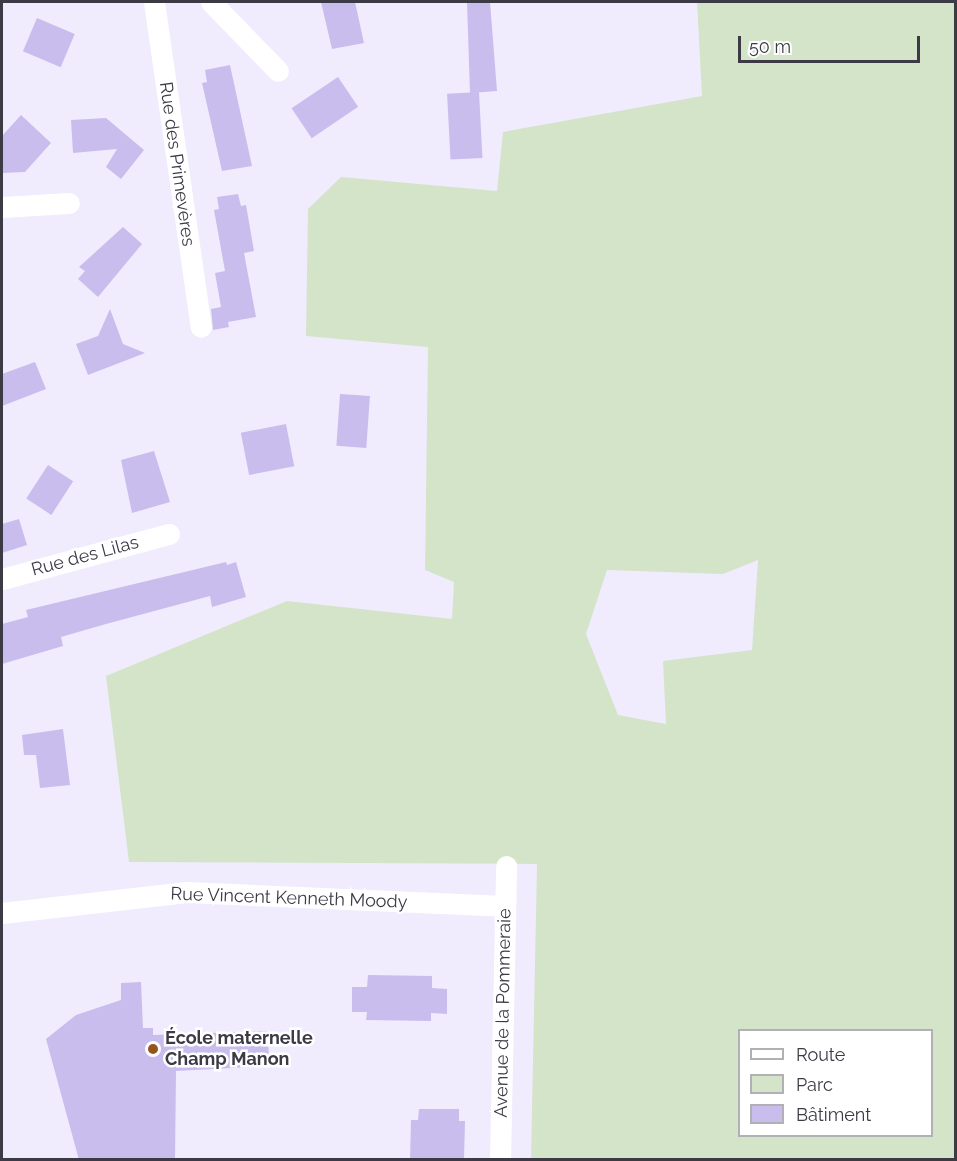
<!DOCTYPE html>
<html>
<head>
<meta charset="utf-8">
<style>
	body { margin:0 }
	#map { position:relative; width:957px; height:1161px; overflow:hidden; background:#f0ecfe; font-family:Raleway,sans-serif }
	div>[style] { position:absolute }
	.green>* { inset:0; background:#d4e4c8 }
	.building>* { inset:0; background:#c9bded; transform-origin:0 0 }
	.street>* { height:21px; margin:-10.5px; padding:0 10.5px; transform-origin:10.5px; border-radius:10.5px; background:#fff }
	.dots>* { width:16px; height:16px; translate:-50% -50%; box-sizing:border-box; border:3px solid #fff; border-radius:50% }
	span { translate:-50% -50%; white-space:nowrap; text-align:center; line-height:1.15; -webkit-text-stroke:5px #fff; paint-order:stroke }
	.street-label { font-size:18px; color:#3c3a45 }
	.poi-label { font-size:18px; color:#3c3a45; font-weight:700 }
	.left { translate:0 -50%; text-align:left }
	.frame { position:absolute; inset:0; border:3px solid #3c3a45; pointer-events:none }
	.legend { position:absolute; left:738px; top:1029px; width:195px; height:108px; box-sizing:border-box; background:#fff; border:2px solid #b1b0b5; margin:0; padding:8px 10px; list-style:none; font-size:18px; color:#3c3a45 }
	.legend li { display:flex; align-items:center; gap:12px; height:30px }
	.legend b { width:30px; border:2px solid #b1b0b5 }
	.scale { position:absolute; left:738px; top:36px; width:182px; height:27px; box-sizing:border-box; border:3px solid #3c3a45; border-top:0; padding-left:8px; font-size:18px; line-height:21px; white-space:nowrap; color:#3c3a45; -webkit-text-stroke:4px #fff; paint-order:stroke }
</style>
</head>
<body>
<div id="map">
	<div class="green">
		<div style="clip-path:polygon(evenodd,697px 2px,955px 2px,955px 1159px,531px 1159px,537px 864px,129px 862px,106px 676px,287px 601px,452px 619px,454px 582px,425px 570px,428px 347px,306px 336px,308px 209px,341px 177px,497px 191px,503px 132px,702px 96px,697px 2px,758px 560px,752px 650px,663px 661px,666px 724px,618px 715px,586px 634px,607px 570px,723px 574px,758px 560px,697px 2px,740px 1030px,932px 1030px,932px 1136px,740px 1136px,740px 1030px)"></div>
	</div>
	<div class="building">
		<div style="clip-path:polygon(321px 2px,355px 2px,364px 43px,332px 49px)"></div>
		<div style="clip-path:polygon(467px 2px,490px 2px,497px 91px,470px 93px)"></div>
		<div style="left:37px;top:18px;width:41px;height:36px;rotate:23deg"></div>
		<div style="clip-path:polygon(230px 65px,252px 166px,222px 171px,202px 83px,207px 82px,205px 70px)"></div>
		<div style="left:338px;top:77px;width:36px;height:56px;rotate:56deg"></div>
		<div style="left:479px;top:92px;width:66px;height:32px;rotate:87deg"></div>
		<div style="clip-path:polygon(21px 115px,51px 143px,25px 172px,2px 173px,2px 136px)"></div>
		<div style="clip-path:polygon(106px 118px,144px 150px,121px 179px,106px 167px,117px 149px,73px 153px,71px 120px)"></div>
		<div style="clip-path:polygon(238px 194px,241px 206px,246px 205px,254px 251px,244px 253px,256px 317px,228px 322px,229px 327px,213px 330px,211px 309px,221px 307px,215px 273px,225px 271px,214px 210px,219px 209px,217px 197px)"></div>
		<div style="clip-path:polygon(123px 227px,142px 244px,98px 297px,78px 279px,85px 271px,79px 267px)"></div>
		<div style="clip-path:polygon(110px 309px,123px 344px,145px 353px,88px 375px,76px 344px,98px 336px)"></div>
		<div style="clip-path:polygon(35px 362px,46px 389px,2px 406px,2px 374px)"></div>
		<div style="left:340px;top:394px;width:30px;height:52px;rotate:4deg"></div>
		<div style="left:286px;top:424px;width:43px;height:46px;rotate:79deg"></div>
		<div style="clip-path:polygon(154px 451px,170px 502px,132px 513px,121px 460px)"></div>
		<div style="left:48px;top:465px;width:30px;height:40px;rotate:33deg"></div>
		<div style="clip-path:polygon(19px 519px,27px 545px,2px 553px,2px 524px)"></div>
		<div style="clip-path:polygon(226px 562px,227px 565px,236px 562px,246px 597px,212px 607px,210px 596px,106px 624px,61px 637px,63px 646px,2px 664px,2px 624px,28px 617px,26px 610px)"></div>
		<div style="clip-path:polygon(63px 729px,70px 785px,40px 788px,36px 755px,24px 755px,22px 735px)"></div>
		<div style="clip-path:polygon(368px 975px,432px 976px,432px 988px,447px 989px,447px 1014px,431px 1013px,431px 1021px,366px 1020px,367px 1012px,352px 1012px,352px 987px,367px 987px)"></div>
		<div style="clip-path:polygon(141px 982px,143px 1028px,153px 1028px,153px 1035px,268px 1031px,269px 1066px,176px 1071px,175px 1160px,79px 1160px,46px 1039px,76px 1015px,121px 1000px,121px 983px)"></div>
		<div style="clip-path:polygon(419px 1109px,459px 1109px,459px 1121px,465px 1121px,464px 1160px,410px 1160px,411px 1120px,418px 1120px)"></div>
	</div>
	<div class="street">
		<div style="left:154px;top:2px;width:328px;rotate:81.8deg"></div>
		<div style="left:211px;top:2px;width:96px;rotate:45.8deg"></div>
		<div style="left:2px;top:207px;width:67px;rotate:-3.4deg"></div>
		<div style="left:2px;top:579px;width:173px;rotate:-15.1deg"></div>
		<div style="left:2px;top:913px;width:186px;rotate:-6.5deg"></div>
		<div style="left:187px;top:892px;width:318px;rotate:2.5deg"></div>
		<div style="left:500px;top:1160px;width:294px;rotate:-88.8deg"></div>
	</div>
	<div class="dots">
		<div style="left:153px;top:1049px;background:#94541c"></div>
	</div>
	<div class="street-label">
		<span style="left:177px;top:164px;rotate:82deg">Rue des Primevères</span>
		<span style="left:85px;top:556px;rotate:-15deg">Rue des Lilas</span>
		<span style="left:289px;top:898px;rotate:2deg">Rue Vincent Kenneth Moody</span>
		<span style="left:503px;top:1013px;rotate:-89deg">Avenue de la Pommeraie</span>
	</div>
	<div class="poi-label">
		<span class="left" style="left:165px;top:1049px">École maternelle<br>Champ Manon</span>
	</div>
	<div class="frame"></div>
	<ul class="legend">
	<li><b style="height:8px;background:#fff"></b>Route</li>
	<li><b style="height:16px;background:#d4e4c8"></b>Parc</li>
	<li><b style="height:16px;background:#c9bded"></b>Bâtiment</li>
	</ul>
	<div class="scale">50 m</div>
</div>
</body>
</html>
